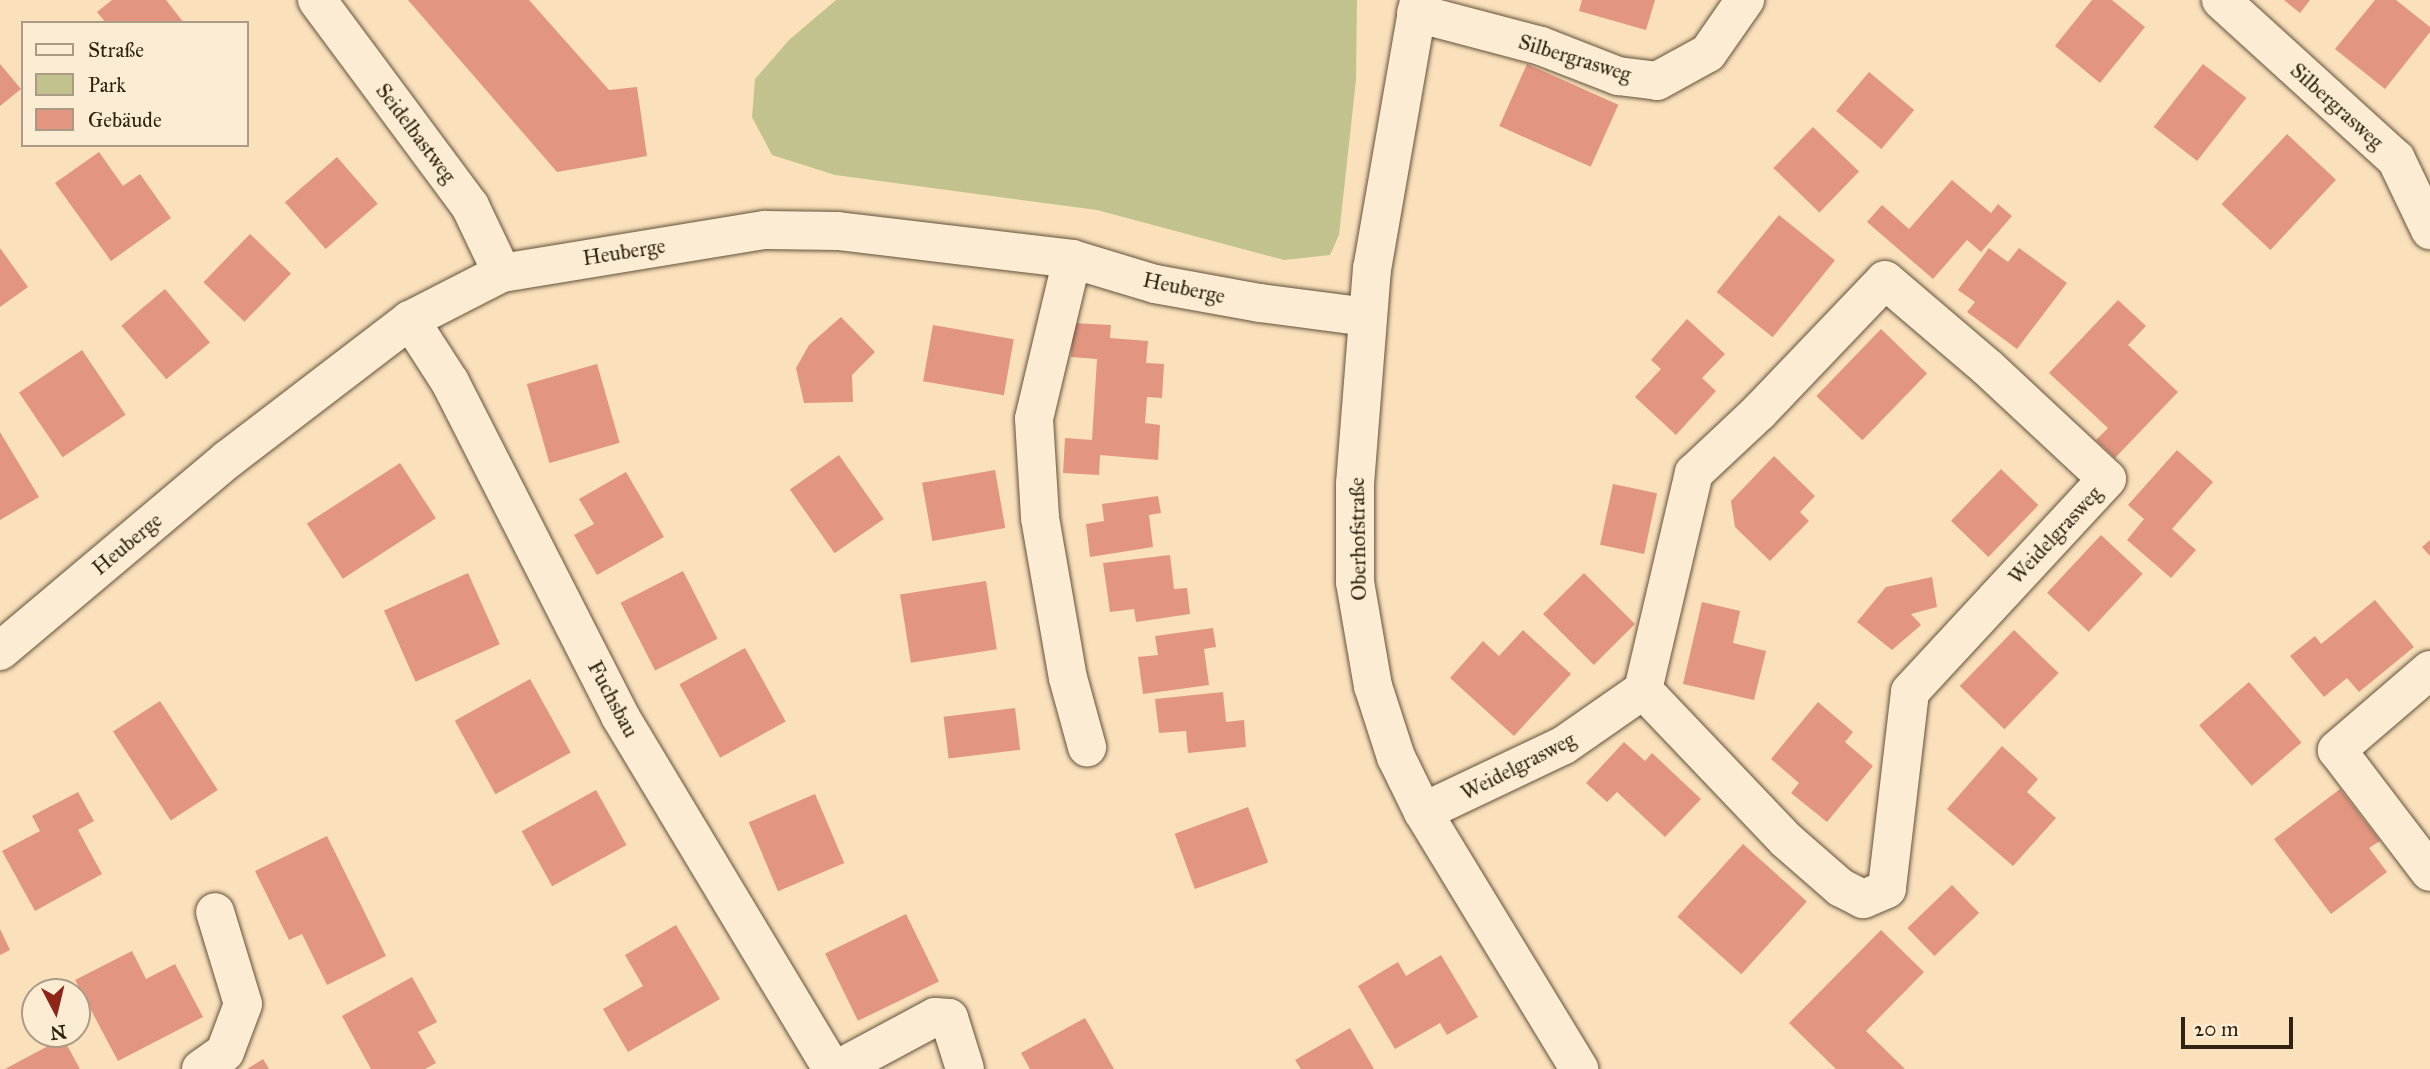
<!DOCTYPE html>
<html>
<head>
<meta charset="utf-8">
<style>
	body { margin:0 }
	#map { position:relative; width:2430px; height:1069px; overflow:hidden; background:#fae1bb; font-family:"IM FELL Great Primer",serif }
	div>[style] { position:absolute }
	.green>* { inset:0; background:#c1c28e }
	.building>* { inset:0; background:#e2957f; transform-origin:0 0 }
	.roads { filter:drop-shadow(0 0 2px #62523b) drop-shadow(0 0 2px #62523b) }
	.minor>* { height:38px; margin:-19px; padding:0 19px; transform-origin:19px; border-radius:19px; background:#fcecd3 }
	span { translate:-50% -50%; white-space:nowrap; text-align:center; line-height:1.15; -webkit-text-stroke:6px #fcecd3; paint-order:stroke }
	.street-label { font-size:21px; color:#2f2210 }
	.legend { position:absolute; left:21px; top:21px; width:228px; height:126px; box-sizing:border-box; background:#fcecd3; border:2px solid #aa9b85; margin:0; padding:9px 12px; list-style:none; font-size:21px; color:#2f2210 }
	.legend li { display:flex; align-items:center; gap:14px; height:35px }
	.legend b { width:35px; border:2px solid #aa9b85 }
	.north { position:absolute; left:21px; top:978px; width:70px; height:70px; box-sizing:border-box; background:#fcecd3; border:2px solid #aa9b85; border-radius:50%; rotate:173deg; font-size:19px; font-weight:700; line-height:28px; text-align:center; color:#2f2210 }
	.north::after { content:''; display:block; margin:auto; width:24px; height:32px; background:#8f2418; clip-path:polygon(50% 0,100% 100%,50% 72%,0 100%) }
	.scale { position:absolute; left:2181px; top:1017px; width:112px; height:32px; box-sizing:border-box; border:4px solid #2f2210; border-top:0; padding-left:9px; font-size:21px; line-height:24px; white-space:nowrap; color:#2f2210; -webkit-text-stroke:5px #fcecd3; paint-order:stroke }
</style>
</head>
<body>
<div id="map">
	<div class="green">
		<div style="clip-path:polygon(836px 0,1357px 0,1356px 80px,1339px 235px,1330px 255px,1284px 260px,1097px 210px,835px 175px,772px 155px,752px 117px,755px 79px,789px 40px)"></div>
	</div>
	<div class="building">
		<div style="clip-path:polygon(112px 0,166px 0,184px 23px,106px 23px,97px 12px)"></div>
		<div style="clip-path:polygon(408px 0,529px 0,609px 90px,637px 87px,647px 156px,557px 172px)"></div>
		<div style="clip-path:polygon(1582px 0,1655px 0,1646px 30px,1579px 11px)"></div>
		<div style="clip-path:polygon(2092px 0,2112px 0,2145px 27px,2100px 83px,2055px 46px)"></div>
		<div style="clip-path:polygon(2284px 0,2310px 0,2300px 13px)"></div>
		<div style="clip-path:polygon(2375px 0,2396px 0,2430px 27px,2430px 32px,2385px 89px,2335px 49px)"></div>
		<div style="clip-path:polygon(0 64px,21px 89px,0 106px)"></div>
		<div style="left:1527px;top:64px;width:100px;height:68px;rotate:24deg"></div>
		<div style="left:2203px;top:64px;width:55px;height:80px;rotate:38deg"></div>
		<div style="left:1869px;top:72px;width:59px;height:51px;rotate:40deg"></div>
		<div style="left:1813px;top:127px;width:64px;height:57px;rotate:44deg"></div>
		<div style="left:2287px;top:134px;width:67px;height:96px;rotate:43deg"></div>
		<div style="clip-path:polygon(99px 152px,123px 186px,140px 174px,171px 218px,111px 261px,55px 183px)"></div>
		<div style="left:337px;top:157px;width:62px;height:69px;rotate:49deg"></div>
		<div style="clip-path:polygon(1952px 180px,1991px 213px,1998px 204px,2012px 216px,1981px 252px,1967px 240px,1933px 279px,1867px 222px,1882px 205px,1909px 229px)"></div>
		<div style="left:1779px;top:215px;width:72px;height:99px;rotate:39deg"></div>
		<div style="left:250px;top:234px;width:57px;height:67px;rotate:44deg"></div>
		<div style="clip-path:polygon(0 248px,28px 287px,0 307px)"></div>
		<div style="clip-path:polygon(1989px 248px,2008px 262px,2019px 248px,2067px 283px,2017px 349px,1967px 312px,1975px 302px,1958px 290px)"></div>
		<div style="left:165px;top:289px;width:70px;height:57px;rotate:50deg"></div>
		<div style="clip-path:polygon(2118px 300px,2146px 326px,2128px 345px,2178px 392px,2115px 458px,2096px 440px,2108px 428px,2049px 373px)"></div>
		<div style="clip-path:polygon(841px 317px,875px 352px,852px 375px,853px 402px,804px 403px,796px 368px,809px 345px)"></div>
		<div style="clip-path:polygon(1687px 319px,1725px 354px,1702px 378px,1716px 391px,1676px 435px,1635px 397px,1661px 369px,1651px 360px)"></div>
		<div style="clip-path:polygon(1073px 323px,1111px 325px,1110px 338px,1148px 341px,1146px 363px,1164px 364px,1162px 398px,1147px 397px,1145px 423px,1160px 425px,1158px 460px,1100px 455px,1099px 475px,1063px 473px,1065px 438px,1092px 440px,1097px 359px,1071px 357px)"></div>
		<div style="left:933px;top:325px;width:82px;height:57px;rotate:10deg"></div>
		<div style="left:1881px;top:329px;width:64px;height:93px;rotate:44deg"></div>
		<div style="left:82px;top:350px;width:78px;height:76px;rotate:56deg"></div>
		<div style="left:597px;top:364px;width:82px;height:73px;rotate:74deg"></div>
		<div style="clip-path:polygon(0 432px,39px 497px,0 520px)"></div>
		<div style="clip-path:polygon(2177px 450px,2213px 482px,2172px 529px,2196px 550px,2171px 578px,2127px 540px,2144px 519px,2128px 505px)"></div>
		<div style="left:839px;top:455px;width:78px;height:60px;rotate:55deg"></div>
		<div style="clip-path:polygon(1774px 456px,1815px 496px,1800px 512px,1809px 521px,1770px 561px,1735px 527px,1731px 501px)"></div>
		<div style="left:400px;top:463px;width:66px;height:111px;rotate:57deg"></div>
		<div style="left:2001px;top:469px;width:52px;height:72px;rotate:44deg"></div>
		<div style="left:995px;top:470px;width:59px;height:74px;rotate:80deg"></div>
		<div style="clip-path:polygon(626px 472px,664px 537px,597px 575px,574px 535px,594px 524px,579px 499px)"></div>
		<div style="left:1613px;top:484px;width:45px;height:62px;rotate:12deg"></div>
		<div style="clip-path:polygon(1158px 496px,1161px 513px,1149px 515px,1153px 547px,1090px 557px,1086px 524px,1104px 521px,1102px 504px)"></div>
		<div style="left:2101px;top:535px;width:57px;height:79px;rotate:43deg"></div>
		<div style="clip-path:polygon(2430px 540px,2430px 556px,2422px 547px)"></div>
		<div style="clip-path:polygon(1170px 555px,1174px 589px,1187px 588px,1190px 614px,1136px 622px,1134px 609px,1110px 612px,1103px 563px)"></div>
		<div style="left:683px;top:571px;width:76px;height:70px;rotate:63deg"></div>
		<div style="left:468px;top:573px;width:78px;height:92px;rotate:66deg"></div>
		<div style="left:1584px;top:573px;width:72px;height:58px;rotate:45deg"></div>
		<div style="clip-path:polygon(1932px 577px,1937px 607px,1911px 614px,1921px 625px,1892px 650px,1857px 622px,1886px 587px)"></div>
		<div style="left:986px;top:581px;width:69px;height:87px;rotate:81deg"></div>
		<div style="clip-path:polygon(2375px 600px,2414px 647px,2359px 692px,2347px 678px,2324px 697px,2290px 656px,2315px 636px,2321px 644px)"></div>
		<div style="clip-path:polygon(1702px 602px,1740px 611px,1733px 643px,1766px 651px,1754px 700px,1683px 684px)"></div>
		<div style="clip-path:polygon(1213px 628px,1216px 647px,1204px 649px,1209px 685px,1143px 694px,1138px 657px,1158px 655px,1155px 636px)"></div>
		<div style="clip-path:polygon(1523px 630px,1571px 674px,1514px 736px,1450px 678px,1483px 641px,1499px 656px)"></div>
		<div style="left:2014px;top:630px;width:62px;height:78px;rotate:44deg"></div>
		<div style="left:745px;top:648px;width:84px;height:75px;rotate:61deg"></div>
		<div style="left:530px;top:679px;width:84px;height:86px;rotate:61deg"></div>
		<div style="left:2249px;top:682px;width:80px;height:66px;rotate:49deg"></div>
		<div style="clip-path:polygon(1223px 692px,1226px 722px,1244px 720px,1246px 747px,1188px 753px,1186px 731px,1159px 733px,1155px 699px)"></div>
		<div style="left:160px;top:701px;width:106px;height:56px;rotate:57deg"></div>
		<div style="clip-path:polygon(1818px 702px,1853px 732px,1845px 742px,1873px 766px,1827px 822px,1791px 793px,1799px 783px,1771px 759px)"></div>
		<div style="left:1015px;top:708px;width:42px;height:72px;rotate:83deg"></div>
		<div style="clip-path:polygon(1624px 742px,1645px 761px,1652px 753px,1701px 799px,1665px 837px,1617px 792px,1607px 802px,1586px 783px)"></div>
		<div style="clip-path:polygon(2002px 746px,2038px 779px,2027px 792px,2056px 818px,2013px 866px,1947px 809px)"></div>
		<div style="clip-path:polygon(2340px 789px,2380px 841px,2369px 848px,2387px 872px,2331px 914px,2274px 839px)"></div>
		<div style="left:596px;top:790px;width:63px;height:85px;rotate:61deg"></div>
		<div style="clip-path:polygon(78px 792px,94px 821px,78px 830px,102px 874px,35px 911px,2px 851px,40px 831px,32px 816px)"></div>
		<div style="left:815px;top:794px;width:75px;height:72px;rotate:67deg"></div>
		<div style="left:1248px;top:807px;width:59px;height:78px;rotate:70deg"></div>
		<div style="clip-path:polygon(327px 836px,386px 956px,327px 985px,302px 934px,289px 940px,255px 871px)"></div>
		<div style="left:1743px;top:844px;width:86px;height:98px;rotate:42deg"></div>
		<div style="left:1952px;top:885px;width:39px;height:62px;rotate:46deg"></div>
		<div style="left:906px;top:914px;width:75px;height:90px;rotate:64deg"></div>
		<div style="clip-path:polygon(676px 925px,720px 999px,628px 1052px,603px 1009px,643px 986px,625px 955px)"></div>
		<div style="clip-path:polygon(0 929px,10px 950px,0 955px)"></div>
		<div style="clip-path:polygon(1881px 930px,1924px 972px,1866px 1031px,1905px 1069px,1836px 1069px,1789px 1023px)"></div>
		<div style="clip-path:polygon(132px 951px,146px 979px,175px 964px,203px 1017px,118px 1061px,75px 980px)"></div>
		<div style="clip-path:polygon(1441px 955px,1478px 1017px,1447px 1035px,1440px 1023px,1395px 1049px,1358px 986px,1398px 962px,1406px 976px)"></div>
		<div style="clip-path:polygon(412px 977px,437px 1022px,418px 1032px,436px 1063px,425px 1069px,371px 1069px,342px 1016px)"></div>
		<div style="clip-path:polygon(1085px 1018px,1114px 1069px,1030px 1069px,1021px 1053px)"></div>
		<div style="clip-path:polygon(1350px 1028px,1374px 1069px,1301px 1069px,1295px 1060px)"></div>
		<div style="clip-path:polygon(63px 1038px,80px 1069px,5px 1069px)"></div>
		<div style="clip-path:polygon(263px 1059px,269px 1069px,247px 1069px)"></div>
	</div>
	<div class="roads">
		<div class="minor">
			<div style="left:317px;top:0;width:257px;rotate:53.4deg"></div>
			<div style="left:470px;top:206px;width:74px;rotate:64.5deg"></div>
			<div style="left:1419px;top:0;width:272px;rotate:99.9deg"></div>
			<div style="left:1372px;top:268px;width:217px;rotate:94.5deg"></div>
			<div style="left:1355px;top:484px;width:98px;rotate:90deg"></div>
			<div style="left:1355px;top:582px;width:106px;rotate:80.2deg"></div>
			<div style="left:1373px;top:686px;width:75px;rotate:72.1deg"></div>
			<div style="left:1396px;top:757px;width:61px;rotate:63.9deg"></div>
			<div style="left:1423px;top:812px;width:301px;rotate:58.7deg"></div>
			<div style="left:2221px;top:0;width:236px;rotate:42.3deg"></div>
			<div style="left:2396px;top:159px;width:79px;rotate:64.4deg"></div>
			<div style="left:1416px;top:13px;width:129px;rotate:14.8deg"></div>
			<div style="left:1541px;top:46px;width:83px;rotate:21.3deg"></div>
			<div style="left:1618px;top:76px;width:39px;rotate:7deg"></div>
			<div style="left:1657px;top:81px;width:58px;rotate:-28.8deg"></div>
			<div style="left:1708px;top:53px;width:65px;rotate:-55.1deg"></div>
			<div style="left:1072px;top:259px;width:164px;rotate:103.4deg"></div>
			<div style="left:1034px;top:419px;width:99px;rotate:86.5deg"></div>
			<div style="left:1040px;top:518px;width:162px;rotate:80.1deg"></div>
			<div style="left:1068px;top:678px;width:72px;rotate:74.6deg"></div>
			<div style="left:410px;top:320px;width:74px;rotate:57.2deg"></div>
			<div style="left:450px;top:382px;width:375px;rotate:63deg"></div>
			<div style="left:620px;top:716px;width:412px;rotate:59deg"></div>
			<div style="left:0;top:651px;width:298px;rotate:-40.1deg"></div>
			<div style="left:228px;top:459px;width:229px;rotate:-37.4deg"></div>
			<div style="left:410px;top:320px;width:103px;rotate:-27.1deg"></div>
			<div style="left:502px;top:273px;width:267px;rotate:-9.3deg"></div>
			<div style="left:766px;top:230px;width:72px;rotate:0.8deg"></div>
			<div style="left:838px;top:231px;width:236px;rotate:6.8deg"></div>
			<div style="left:1072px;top:259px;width:87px;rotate:16.8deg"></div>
			<div style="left:1155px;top:284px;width:107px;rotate:10.3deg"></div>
			<div style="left:1260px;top:303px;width:109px;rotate:7.4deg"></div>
			<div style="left:2430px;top:670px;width:123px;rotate:139.3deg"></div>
			<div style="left:2337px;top:750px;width:153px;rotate:52.7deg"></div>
			<div style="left:1423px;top:812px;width:156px;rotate:-25.4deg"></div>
			<div style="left:1564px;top:745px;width:96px;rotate:-34.8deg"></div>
			<div style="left:1643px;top:690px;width:223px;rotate:-76.8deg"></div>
			<div style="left:1694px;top:473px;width:89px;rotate:-43.2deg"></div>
			<div style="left:1759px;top:412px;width:182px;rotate:-46.3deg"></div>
			<div style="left:1885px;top:280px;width:134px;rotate:40.5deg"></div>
			<div style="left:1987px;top:367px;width:164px;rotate:43deg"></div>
			<div style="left:2107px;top:479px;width:290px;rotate:132.8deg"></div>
			<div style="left:1910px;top:692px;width:198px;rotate:96.7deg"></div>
			<div style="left:1887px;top:889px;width:26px;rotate:157deg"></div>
			<div style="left:1863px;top:899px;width:25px;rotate:-153deg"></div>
			<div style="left:1841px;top:888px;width:73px;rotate:-138.9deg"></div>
			<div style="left:1786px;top:840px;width:207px;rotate:-133.6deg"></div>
			<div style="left:201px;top:1069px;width:29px;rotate:-35deg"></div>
			<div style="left:225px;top:1052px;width:51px;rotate:-69.4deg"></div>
			<div style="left:243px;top:1004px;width:96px;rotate:-106.9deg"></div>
			<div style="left:838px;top:1069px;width:110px;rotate:-28.2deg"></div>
			<div style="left:935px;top:1017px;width:14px;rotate:4deg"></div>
			<div style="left:949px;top:1018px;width:53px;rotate:72.6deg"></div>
		</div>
	</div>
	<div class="street-label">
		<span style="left:1575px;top:58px;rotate:17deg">Silbergrasweg</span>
		<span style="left:2337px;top:106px;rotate:42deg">Silbergrasweg</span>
		<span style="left:416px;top:133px;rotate:53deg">Seidelbastweg</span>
		<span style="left:624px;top:252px;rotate:-9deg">Heuberge</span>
		<span style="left:1184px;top:288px;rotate:12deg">Heuberge</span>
		<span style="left:2055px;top:535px;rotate:-47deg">Weidelgrasweg</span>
		<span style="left:1358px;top:539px;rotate:-91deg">Oberhofstraße</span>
		<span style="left:127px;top:544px;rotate:-40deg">Heuberge</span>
		<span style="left:613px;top:699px;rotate:62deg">Fuchsbau</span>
		<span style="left:1518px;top:766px;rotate:-27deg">Weidelgrasweg</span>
	</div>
	<ul class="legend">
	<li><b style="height:9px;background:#fcecd3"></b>Straße</li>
	<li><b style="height:19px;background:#c1c28e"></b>Park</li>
	<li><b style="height:19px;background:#e2957f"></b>Gebäude</li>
	</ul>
	<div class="north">N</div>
	<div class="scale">20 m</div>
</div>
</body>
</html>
